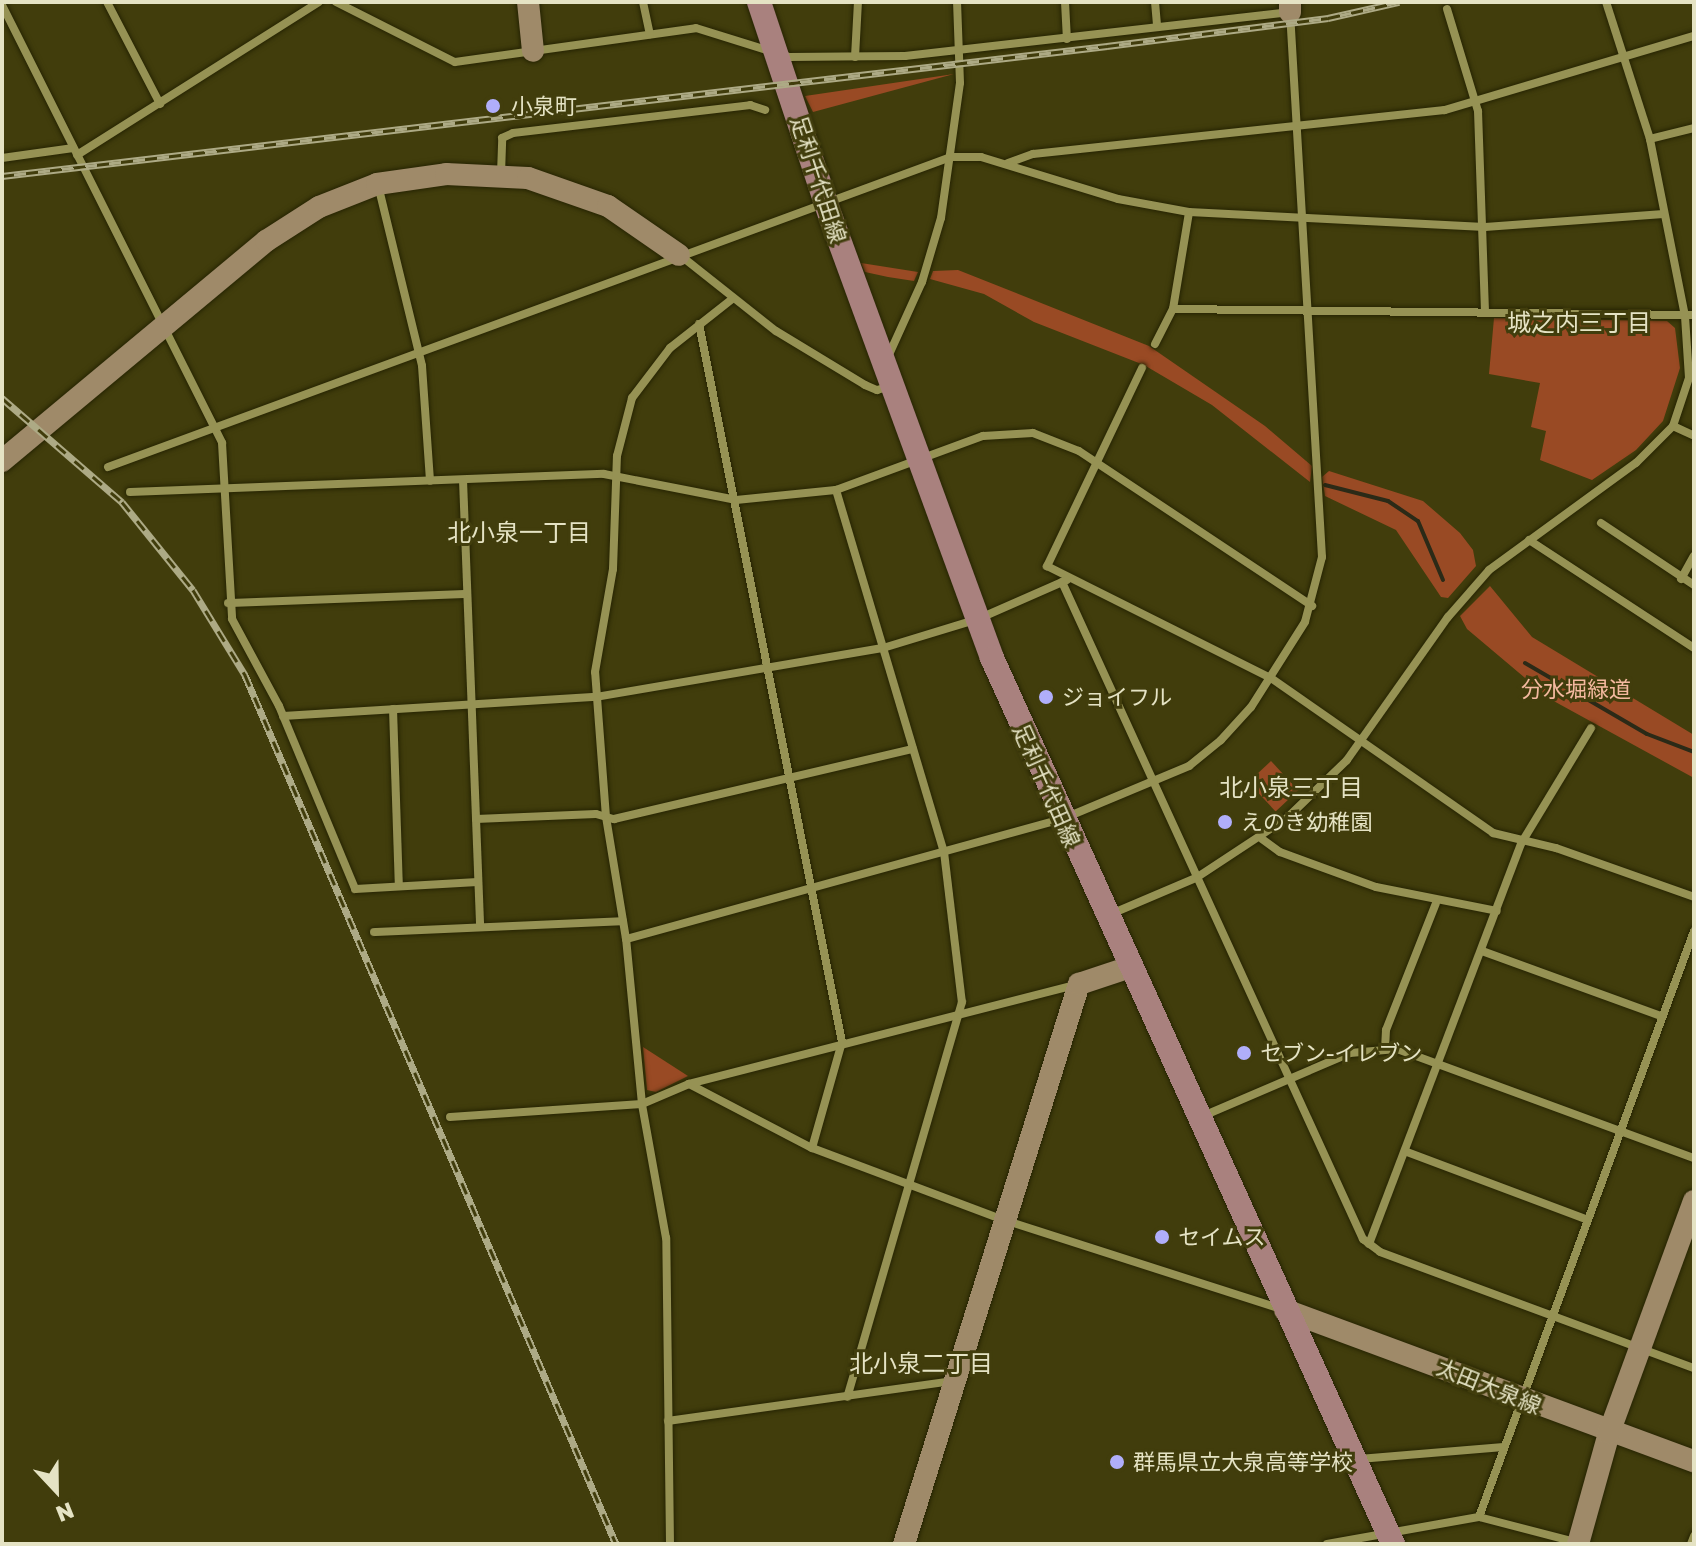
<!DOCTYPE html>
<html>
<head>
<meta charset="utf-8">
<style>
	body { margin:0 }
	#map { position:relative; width:1696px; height:1546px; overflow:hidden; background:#413d0c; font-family:"Golos Text","Noto Sans JP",sans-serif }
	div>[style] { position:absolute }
	.green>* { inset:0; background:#994a24; transform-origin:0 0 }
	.stream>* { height:4px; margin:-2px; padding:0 2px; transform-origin:2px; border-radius:2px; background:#2b2a17 }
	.roads { filter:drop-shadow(0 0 2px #262403) drop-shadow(0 0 2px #262403) }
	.street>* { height:8px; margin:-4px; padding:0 4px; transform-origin:4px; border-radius:4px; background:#969254 }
	.secondary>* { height:22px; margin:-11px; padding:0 11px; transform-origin:11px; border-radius:11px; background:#9f8a69 }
	.primary>* { height:24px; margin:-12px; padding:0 12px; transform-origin:12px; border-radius:12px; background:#a9817e }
	.rail>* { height:7px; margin-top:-3.5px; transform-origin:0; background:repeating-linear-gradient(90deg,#413d0c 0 12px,#adaa85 0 24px); box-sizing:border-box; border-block:2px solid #adaa85 }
	.dots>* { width:22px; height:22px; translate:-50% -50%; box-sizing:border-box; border:4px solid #413d0c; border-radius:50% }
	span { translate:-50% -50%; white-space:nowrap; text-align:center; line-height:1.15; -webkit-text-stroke:6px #413d0c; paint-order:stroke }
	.poi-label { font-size:22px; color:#e5e3c4 }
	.left { translate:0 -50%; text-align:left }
	.street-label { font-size:22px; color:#e5e3c4 }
	.park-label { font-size:22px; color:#f4b99f }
	.neighbourhood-label { font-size:24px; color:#e5e3c4 }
	.frame { position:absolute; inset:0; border:4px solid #e5e3c4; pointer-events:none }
	.north { position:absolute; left:16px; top:1450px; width:80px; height:80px; -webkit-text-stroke:6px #413d0c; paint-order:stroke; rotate:158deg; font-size:22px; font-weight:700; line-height:32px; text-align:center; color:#e5e3c4 }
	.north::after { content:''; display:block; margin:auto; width:28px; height:36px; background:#e5e3c4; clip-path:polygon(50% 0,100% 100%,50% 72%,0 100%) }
</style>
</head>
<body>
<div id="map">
	<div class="green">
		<div style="clip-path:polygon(954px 74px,813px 112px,805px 96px)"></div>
		<div style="clip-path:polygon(861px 263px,918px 272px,914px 281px,888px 277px,865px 272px)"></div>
		<div style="clip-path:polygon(958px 270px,1149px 346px,1265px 426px,1312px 466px,1310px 482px,1212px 405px,1144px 365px,1034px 322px,984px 294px,930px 279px,933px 271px)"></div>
		<div style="clip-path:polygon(1494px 318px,1667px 321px,1675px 328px,1680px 368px,1663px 421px,1636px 450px,1592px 480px,1540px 460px,1546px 431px,1531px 427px,1540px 383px,1489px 374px)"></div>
		<div style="clip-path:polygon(1329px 471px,1423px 501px,1460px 533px,1473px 550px,1476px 566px,1448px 598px,1441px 597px,1396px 530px,1325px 496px,1322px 477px)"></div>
		<div style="clip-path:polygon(1490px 586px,1532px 637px,1694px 735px,1694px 778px,1550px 699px,1467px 629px,1460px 616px)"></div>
		<div style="left:1271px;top:761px;width:40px;height:31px;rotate:47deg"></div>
		<div style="clip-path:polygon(643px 1047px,688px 1076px,656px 1092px,647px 1090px)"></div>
	</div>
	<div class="stream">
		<div style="left:1325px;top:485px;width:65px;rotate:14.3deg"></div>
		<div style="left:1388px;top:501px;width:36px;rotate:34deg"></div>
		<div style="left:1418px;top:521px;width:64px;rotate:67deg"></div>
		<div style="left:1525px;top:663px;width:141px;rotate:30.2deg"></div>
		<div style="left:1647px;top:734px;width:50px;rotate:21deg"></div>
	</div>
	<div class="roads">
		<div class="street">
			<div style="left:107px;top:2px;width:115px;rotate:62.5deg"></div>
			<div style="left:336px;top:2px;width:133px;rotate:26.8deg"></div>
			<div style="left:455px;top:62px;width:243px;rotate:-8deg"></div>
			<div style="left:696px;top:28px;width:97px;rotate:17.3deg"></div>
			<div style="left:789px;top:57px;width:116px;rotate:-0.5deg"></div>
			<div style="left:905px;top:56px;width:388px;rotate:-6.5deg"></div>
			<div style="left:1290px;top:12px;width:546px;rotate:86.64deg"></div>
			<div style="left:1322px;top:557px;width:67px;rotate:104.7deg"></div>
			<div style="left:1305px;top:622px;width:101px;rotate:122.4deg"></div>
			<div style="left:1251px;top:707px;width:45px;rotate:132.3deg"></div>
			<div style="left:1221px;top:740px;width:41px;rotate:140.9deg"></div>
			<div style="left:1189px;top:766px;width:138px;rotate:157.3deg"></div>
			<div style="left:1062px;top:819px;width:452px;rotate:164.6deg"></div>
			<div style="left:643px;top:2px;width:33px;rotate:78deg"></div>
			<div style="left:1065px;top:2px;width:37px;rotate:87deg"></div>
			<div style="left:1155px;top:2px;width:25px;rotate:85deg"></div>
			<div style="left:2px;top:5px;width:490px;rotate:63.3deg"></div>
			<div style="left:222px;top:443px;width:176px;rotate:86.7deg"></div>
			<div style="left:232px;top:619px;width:99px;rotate:61.6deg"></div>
			<div style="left:279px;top:706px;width:198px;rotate:67.4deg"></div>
			<div style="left:355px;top:889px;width:123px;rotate:-3.3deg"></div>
			<div style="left:1447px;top:9px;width:107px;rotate:73.1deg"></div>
			<div style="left:1478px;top:111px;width:201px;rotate:88deg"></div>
			<div style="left:855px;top:57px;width:55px;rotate:-86.9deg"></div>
			<div style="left:1650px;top:139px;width:45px;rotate:-14deg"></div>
			<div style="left:77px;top:155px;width:286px;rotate:-32.3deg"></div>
			<div style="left:2px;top:158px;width:72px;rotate:-8deg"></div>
			<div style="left:1008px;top:163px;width:27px;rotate:-20deg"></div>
			<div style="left:1033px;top:154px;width:414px;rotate:-6.1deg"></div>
			<div style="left:1445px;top:110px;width:260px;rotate:-16.6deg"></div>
			<div style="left:501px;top:174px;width:36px;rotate:-88deg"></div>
			<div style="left:502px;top:138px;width:12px;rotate:-24deg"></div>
			<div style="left:513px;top:133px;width:239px;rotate:-6.7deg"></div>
			<div style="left:750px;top:105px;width:16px;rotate:18deg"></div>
			<div style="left:378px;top:185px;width:186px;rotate:76.3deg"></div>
			<div style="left:422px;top:366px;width:115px;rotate:86deg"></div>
			<div style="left:680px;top:255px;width:122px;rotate:38.4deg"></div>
			<div style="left:776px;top:331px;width:104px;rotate:31.2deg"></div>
			<div style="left:865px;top:385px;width:13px;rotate:23deg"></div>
			<div style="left:877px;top:390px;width:15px;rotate:-16deg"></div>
			<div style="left:1173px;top:309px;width:521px;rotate:0.66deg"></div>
			<div style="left:699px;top:324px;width:732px;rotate:78.74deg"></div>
			<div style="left:842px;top:1042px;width:110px;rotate:105.8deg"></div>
			<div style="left:1155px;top:344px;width:39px;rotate:-63deg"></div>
			<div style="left:1173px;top:309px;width:98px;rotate:-80.6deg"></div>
			<div style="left:887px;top:359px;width:85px;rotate:-65.6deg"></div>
			<div style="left:922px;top:282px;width:67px;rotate:-73.5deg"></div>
			<div style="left:941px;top:218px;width:136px;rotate:-82deg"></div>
			<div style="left:960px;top:83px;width:81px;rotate:-92.1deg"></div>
			<div style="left:1142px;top:368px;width:220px;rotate:115.6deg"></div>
			<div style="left:1047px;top:566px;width:250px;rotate:26.6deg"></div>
			<div style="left:1271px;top:678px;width:271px;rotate:34.9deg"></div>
			<div style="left:1493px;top:833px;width:65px;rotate:13.4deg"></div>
			<div style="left:1556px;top:848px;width:146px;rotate:19.5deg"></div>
			<div style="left:1673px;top:426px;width:23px;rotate:25deg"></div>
			<div style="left:108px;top:467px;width:898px;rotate:-20.19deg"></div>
			<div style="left:951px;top:157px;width:30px"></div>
			<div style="left:981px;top:157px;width:143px;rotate:17deg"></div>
			<div style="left:1118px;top:199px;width:72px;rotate:10.4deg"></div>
			<div style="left:1189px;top:212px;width:296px;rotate:2.9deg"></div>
			<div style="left:1485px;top:227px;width:179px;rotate:-4.2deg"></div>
			<div style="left:463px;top:480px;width:447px;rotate:87.8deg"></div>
			<div style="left:836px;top:490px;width:378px;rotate:73.4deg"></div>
			<div style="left:944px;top:852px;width:151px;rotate:83.2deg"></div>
			<div style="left:962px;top:1002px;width:411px;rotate:106.2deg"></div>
			<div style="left:130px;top:492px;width:474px;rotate:-2.2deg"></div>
			<div style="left:604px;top:474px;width:135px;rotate:11.1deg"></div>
			<div style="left:736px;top:500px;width:100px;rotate:-5.7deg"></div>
			<div style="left:836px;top:490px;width:157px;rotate:-20.2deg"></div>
			<div style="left:983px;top:436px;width:50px;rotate:-3.4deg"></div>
			<div style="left:1033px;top:433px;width:49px;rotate:21.4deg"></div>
			<div style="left:1079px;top:451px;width:280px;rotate:33.6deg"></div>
			<div style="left:1601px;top:523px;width:112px;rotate:33.7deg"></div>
			<div style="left:1529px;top:540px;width:197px;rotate:33.2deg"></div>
			<div style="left:1681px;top:579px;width:26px;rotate:-61deg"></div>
			<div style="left:1062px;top:582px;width:723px;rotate:65.39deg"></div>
			<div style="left:1363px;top:1239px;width:21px;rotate:37deg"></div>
			<div style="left:1380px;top:1252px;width:335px;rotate:20.3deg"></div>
			<div style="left:228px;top:603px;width:239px;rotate:-2.2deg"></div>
			<div style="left:393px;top:709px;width:177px;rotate:88.1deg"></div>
			<div style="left:283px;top:716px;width:314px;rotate:-3.5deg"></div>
			<div style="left:596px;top:697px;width:291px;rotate:-9.7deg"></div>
			<div style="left:883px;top:648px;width:99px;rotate:-17deg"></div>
			<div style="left:978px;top:619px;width:97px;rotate:-23.7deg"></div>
			<div style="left:476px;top:819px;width:120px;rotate:-2.4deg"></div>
			<div style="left:596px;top:814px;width:19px;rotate:16deg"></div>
			<div style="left:614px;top:819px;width:307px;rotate:-13.2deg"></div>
			<div style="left:1262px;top:839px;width:22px;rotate:36deg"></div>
			<div style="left:1280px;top:852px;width:102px;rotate:20deg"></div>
			<div style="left:1376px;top:887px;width:123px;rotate:11.2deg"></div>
			<div style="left:1111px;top:914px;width:92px;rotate:-23deg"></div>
			<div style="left:1196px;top:878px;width:109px;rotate:-33.4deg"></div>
			<div style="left:1287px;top:818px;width:83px;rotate:-44deg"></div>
			<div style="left:1347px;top:760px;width:175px;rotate:-54.8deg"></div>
			<div style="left:1448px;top:617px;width:62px;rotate:-48.9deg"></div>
			<div style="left:1489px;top:570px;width:182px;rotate:-36.1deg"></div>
			<div style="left:1636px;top:463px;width:52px;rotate:-45deg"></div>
			<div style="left:1673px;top:426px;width:51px;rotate:-71.6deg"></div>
			<div style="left:1689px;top:378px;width:62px;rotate:-93.7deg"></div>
			<div style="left:1685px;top:316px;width:180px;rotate:-101.2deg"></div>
			<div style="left:1650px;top:139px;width:144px;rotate:-107.8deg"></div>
			<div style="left:374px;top:932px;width:249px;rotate:-2.5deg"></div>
			<div style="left:1482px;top:951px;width:190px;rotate:20deg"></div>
			<div style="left:1385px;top:1049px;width:19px;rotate:-87deg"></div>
			<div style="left:1386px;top:1030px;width:136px;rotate:-68.5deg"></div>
			<div style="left:689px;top:1084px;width:139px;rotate:27.5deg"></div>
			<div style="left:812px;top:1148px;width:205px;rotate:20.6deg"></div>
			<div style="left:1004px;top:1220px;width:291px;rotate:17.8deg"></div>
			<div style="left:1203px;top:1116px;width:160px;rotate:-23.2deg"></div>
			<div style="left:1350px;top:1053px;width:47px;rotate:-4.9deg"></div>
			<div style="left:1397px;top:1049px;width:316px;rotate:20.2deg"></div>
			<div style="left:450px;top:1117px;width:192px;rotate:-3.9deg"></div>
			<div style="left:642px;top:1104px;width:51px;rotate:-23.1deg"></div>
			<div style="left:689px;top:1084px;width:402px;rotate:-14.4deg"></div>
			<div style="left:1407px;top:1152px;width:190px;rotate:20.6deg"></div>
			<div style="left:1369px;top:1244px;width:430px;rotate:-69.2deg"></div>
			<div style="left:1522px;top:842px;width:133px;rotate:-58.8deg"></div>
			<div style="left:668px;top:1421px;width:288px;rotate:-8deg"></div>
			<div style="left:1360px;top:1459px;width:143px;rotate:-4.8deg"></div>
			<div style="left:1479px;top:1517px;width:624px;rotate:-69.85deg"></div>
			<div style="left:670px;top:1544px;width:306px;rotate:-90.7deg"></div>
			<div style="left:666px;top:1238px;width:136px;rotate:-100.2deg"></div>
			<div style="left:642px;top:1104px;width:166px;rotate:-95.5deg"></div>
			<div style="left:626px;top:939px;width:124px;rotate:-99.3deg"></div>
			<div style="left:606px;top:817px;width:145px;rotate:-94.3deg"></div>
			<div style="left:595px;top:672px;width:105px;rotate:-80.1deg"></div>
			<div style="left:613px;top:569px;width:113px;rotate:-88deg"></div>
			<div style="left:617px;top:456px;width:60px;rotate:-75.5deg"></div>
			<div style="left:632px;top:398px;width:63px;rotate:-52.8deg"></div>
			<div style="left:670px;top:348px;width:79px;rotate:-38.3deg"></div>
			<div style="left:1327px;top:1544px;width:154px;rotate:-10.1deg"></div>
			<div style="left:1479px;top:1517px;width:100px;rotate:14.5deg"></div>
			<div style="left:1691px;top:1544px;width:9px;rotate:-69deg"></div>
		</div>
		<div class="secondary">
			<div style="left:528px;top:2px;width:49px;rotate:84.2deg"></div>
			<div style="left:1290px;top:2px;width:10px;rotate:90deg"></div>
			<div style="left:2px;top:461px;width:344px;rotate:-39.8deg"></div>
			<div style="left:266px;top:241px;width:63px;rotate:-32.7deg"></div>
			<div style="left:319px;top:207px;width:62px;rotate:-21.6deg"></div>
			<div style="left:377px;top:184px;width:70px;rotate:-8.2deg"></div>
			<div style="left:446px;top:174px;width:82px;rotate:2.8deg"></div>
			<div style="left:528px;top:178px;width:85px;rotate:19.3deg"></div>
			<div style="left:608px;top:206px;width:86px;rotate:34.6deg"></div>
			<div style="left:1285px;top:1310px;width:436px;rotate:20.3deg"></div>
			<div style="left:904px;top:1544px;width:587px;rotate:-72.65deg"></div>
			<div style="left:1079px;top:984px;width:54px;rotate:-18.4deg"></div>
			<div style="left:1578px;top:1544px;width:115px;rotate:-74.4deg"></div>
			<div style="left:1609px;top:1433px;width:247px;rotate:-69.9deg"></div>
		</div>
		<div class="primary">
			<div style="left:759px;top:2px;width:228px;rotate:71.6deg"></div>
			<div style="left:831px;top:218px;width:469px;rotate:69.9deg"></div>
			<div style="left:992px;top:658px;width:973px;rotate:65.65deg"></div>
		</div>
	</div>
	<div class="rail">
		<div style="left:2px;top:176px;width:1113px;rotate:-6.71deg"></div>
		<div style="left:1107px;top:46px;width:223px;rotate:-7.2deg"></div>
		<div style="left:1328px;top:18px;width:73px;rotate:-12.7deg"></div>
		<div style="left:2px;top:398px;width:159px;rotate:40.9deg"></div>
		<div style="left:122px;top:502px;width:113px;rotate:51.1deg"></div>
		<div style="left:193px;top:590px;width:100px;rotate:58.5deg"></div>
		<div style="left:245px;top:675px;width:945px;rotate:66.88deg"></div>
	</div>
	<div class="dots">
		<div style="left:493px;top:106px;background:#b0aefa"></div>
		<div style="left:1046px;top:697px;background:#b0aefa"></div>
		<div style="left:1225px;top:822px;background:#b0aefa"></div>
		<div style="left:1244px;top:1053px;background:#b0aefa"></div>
		<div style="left:1162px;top:1237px;background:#b0aefa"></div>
		<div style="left:1117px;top:1462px;background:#b0aefa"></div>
	</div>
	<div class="poi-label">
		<span class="left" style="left:511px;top:106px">小泉町</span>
		<span class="left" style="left:1062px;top:697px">ジョイフル</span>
		<span class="left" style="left:1241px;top:822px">えのき幼稚園</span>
		<span class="left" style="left:1260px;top:1053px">セブン-イレブン</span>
		<span class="left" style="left:1178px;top:1237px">セイムス</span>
		<span class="left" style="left:1133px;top:1462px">群馬県立大泉高等学校</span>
	</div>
	<div class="street-label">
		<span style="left:819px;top:179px;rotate:72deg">足利千代田線</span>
		<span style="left:1047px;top:785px;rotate:66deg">足利千代田線</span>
		<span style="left:1489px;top:1386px;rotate:22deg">太田大泉線</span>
	</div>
	<div class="park-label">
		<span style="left:1576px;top:689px">分水堀緑道</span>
	</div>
	<div class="neighbourhood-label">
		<span style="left:1579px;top:322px">城之内三丁目</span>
		<span style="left:519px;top:532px">北小泉一丁目</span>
		<span style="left:1291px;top:787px">北小泉三丁目</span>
		<span style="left:921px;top:1363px">北小泉二丁目</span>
	</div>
	<div class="frame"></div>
	<div class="north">N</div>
</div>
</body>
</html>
